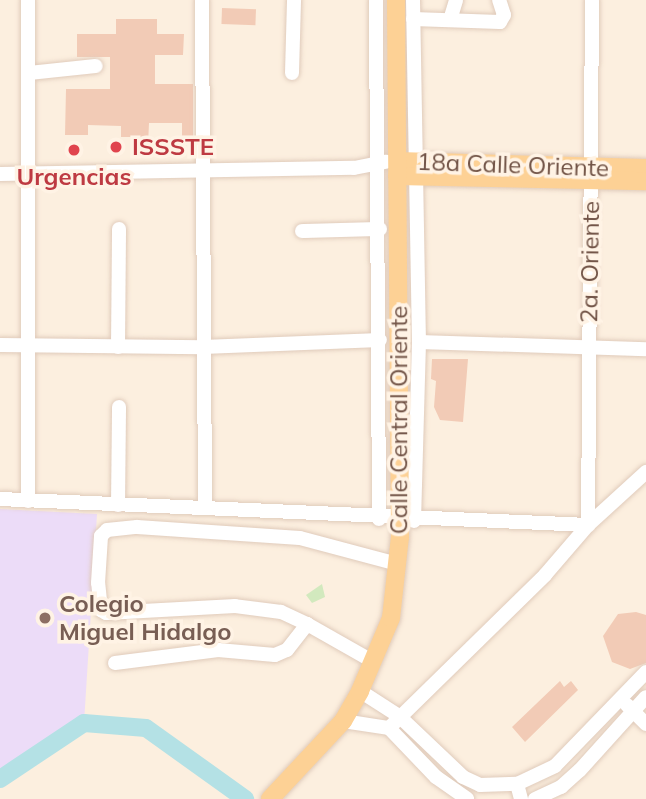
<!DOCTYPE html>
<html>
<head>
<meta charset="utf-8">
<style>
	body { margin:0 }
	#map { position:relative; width:646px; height:799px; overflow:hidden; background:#fcefdf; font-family:Mulish,sans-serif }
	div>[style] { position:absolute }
	.education>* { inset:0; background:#ecdcf8 }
	.green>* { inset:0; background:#d2e9be }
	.river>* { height:18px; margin:-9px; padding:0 9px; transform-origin:9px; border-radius:9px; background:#b4e1e5 }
	.building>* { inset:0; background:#f2cbb6; transform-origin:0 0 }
	.roads { filter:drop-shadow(0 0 2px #e0cbbb) drop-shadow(0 0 2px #e0cbbb) }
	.minor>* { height:14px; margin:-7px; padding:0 7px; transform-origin:7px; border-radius:7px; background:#fff }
	.major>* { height:18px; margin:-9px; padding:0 9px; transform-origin:9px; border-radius:9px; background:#fdd195 }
	.dots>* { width:19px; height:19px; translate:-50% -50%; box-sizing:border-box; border:4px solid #fff3e5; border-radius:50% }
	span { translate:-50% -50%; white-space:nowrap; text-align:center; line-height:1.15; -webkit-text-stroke:7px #fff3e5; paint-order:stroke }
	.health-label { font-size:24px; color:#be3a42; font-weight:700 }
	.left { translate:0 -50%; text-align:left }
	.street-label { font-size:24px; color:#725447 }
	.education-label { font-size:24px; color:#785e54; font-weight:700 }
</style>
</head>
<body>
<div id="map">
	<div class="education">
		<div style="clip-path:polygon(0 509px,97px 514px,84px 723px,0 779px)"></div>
	</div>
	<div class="green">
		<div style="clip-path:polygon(322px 584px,325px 597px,312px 603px,306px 595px)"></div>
	</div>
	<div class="river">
		<div style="left:0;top:779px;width:101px;rotate:-33.7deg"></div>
		<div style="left:84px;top:723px;width:62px;rotate:4.6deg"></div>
		<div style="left:146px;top:728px;width:122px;rotate:35.6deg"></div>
	</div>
	<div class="building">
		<div style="left:222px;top:8px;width:34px;height:16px;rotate:2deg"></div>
		<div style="clip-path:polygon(116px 19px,157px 19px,157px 34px,184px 34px,183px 55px,155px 55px,155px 84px,193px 84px,193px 136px,182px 136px,182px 123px,149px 123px,148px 145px,133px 145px,133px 137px,121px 137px,121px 126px,88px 125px,88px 135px,65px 135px,66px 89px,110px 89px,110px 57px,77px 57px,77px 34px,116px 34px)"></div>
		<div style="clip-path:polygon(432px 359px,468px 359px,463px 422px,440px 420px,434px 407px,436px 381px,431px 379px)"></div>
		<div style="clip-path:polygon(636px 612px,646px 615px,646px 663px,630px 669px,612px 662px,603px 636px,618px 614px)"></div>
		<div style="clip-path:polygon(560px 681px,564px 687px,571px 681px,578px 690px,525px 742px,512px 727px)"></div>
	</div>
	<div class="roads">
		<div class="minor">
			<div style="left:202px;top:0;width:507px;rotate:89.66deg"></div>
			<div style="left:376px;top:0;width:519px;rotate:89.67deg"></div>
			<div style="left:413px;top:0;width:342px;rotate:89deg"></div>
			<div style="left:419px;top:342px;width:179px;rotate:91.6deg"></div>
			<div style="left:413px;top:19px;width:87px;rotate:2deg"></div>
			<div style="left:500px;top:22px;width:8px;rotate:-60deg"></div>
			<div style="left:504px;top:15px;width:16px;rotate:-108deg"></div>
			<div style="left:450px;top:20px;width:21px;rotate:-73deg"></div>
			<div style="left:29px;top:73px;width:67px;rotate:-6deg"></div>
			<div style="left:292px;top:73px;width:73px;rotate:-88.4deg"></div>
			<div style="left:0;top:174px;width:354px;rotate:-1deg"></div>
			<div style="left:354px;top:168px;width:33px;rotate:-11deg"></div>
			<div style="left:302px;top:231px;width:78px;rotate:-1.5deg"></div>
			<div style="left:419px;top:342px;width:227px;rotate:1.8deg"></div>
			<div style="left:0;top:345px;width:203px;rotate:0.6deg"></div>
			<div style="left:203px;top:347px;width:177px;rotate:-2.3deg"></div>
			<div style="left:118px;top:347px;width:118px;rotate:-89.5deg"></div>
			<div style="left:0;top:499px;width:589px;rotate:2.53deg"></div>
			<div style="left:588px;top:525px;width:525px;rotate:-89.56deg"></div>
			<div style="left:28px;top:501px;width:501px;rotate:-90deg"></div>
			<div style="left:118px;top:505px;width:98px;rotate:-89.4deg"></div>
			<div style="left:307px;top:624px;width:29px;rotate:-155deg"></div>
			<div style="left:281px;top:612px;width:46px;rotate:-172.6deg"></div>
			<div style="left:235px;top:606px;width:129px;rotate:176.9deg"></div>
			<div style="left:106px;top:613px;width:6px;rotate:-149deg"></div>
			<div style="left:101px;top:610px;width:27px;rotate:-96deg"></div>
			<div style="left:98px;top:583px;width:47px;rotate:-86.3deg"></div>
			<div style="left:101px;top:536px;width:8px;rotate:-45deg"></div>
			<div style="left:107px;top:530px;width:30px;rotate:-6deg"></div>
			<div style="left:137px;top:527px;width:163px;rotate:3.9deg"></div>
			<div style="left:300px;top:538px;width:101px;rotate:14.9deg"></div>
			<div style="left:115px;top:663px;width:104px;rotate:-7.2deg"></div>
			<div style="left:218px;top:650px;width:57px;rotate:5deg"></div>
			<div style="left:275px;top:655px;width:13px;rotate:-23deg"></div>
			<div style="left:287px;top:650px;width:33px;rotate:-52deg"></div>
			<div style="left:307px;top:624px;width:77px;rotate:29.6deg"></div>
			<div style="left:360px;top:691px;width:46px;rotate:32.7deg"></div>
			<div style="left:399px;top:716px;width:88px;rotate:43.6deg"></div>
			<div style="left:463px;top:777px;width:19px;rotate:25deg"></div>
			<div style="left:480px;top:785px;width:37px;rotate:-2deg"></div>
			<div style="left:517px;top:784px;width:42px;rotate:-25.3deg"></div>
			<div style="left:555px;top:766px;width:131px;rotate:-45.9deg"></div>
			<div style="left:627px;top:705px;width:27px;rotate:45deg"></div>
			<div style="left:343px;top:721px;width:47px;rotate:8.7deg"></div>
			<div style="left:389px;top:728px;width:68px;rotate:46.2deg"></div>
			<div style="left:436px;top:777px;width:38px;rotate:35deg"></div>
			<div style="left:389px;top:728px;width:219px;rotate:-44.4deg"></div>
			<div style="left:545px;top:575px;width:66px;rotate:-49.3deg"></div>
			<div style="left:588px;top:525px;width:79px;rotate:-42.4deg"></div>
			<div style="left:517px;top:784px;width:16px;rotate:75deg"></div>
			<div style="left:535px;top:799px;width:29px;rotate:-25deg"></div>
			<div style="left:561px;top:787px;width:25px;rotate:-42deg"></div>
			<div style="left:580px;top:770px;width:98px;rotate:-47.9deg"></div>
		</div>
		<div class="major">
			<div style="left:398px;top:161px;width:248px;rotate:1.6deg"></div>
			<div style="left:397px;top:176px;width:249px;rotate:1.2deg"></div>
			<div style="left:270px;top:799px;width:107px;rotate:-46.9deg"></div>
			<div style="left:343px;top:721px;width:34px;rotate:-60deg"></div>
			<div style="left:360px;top:691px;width:79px;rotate:-67deg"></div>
			<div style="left:391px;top:618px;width:81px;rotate:-83.7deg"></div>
			<div style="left:400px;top:537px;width:537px;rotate:-90.43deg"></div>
		</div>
	</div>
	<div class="dots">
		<div style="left:116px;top:147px;background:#e0444e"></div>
		<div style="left:74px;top:150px;background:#e0444e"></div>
		<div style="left:45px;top:618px;background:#8d6e63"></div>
	</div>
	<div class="health-label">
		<span class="left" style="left:132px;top:147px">ISSSTE</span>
		<span style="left:74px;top:177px">Urgencias</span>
	</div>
	<div class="street-label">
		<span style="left:513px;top:165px;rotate:2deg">18a Calle Oriente</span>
		<span style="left:590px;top:262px;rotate:-89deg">2a. Oriente</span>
		<span style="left:399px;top:420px;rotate:-90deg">Calle Central Oriente</span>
	</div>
	<div class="education-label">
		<span class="left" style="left:59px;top:618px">Colegio<br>Miguel Hidalgo</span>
	</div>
</div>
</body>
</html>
